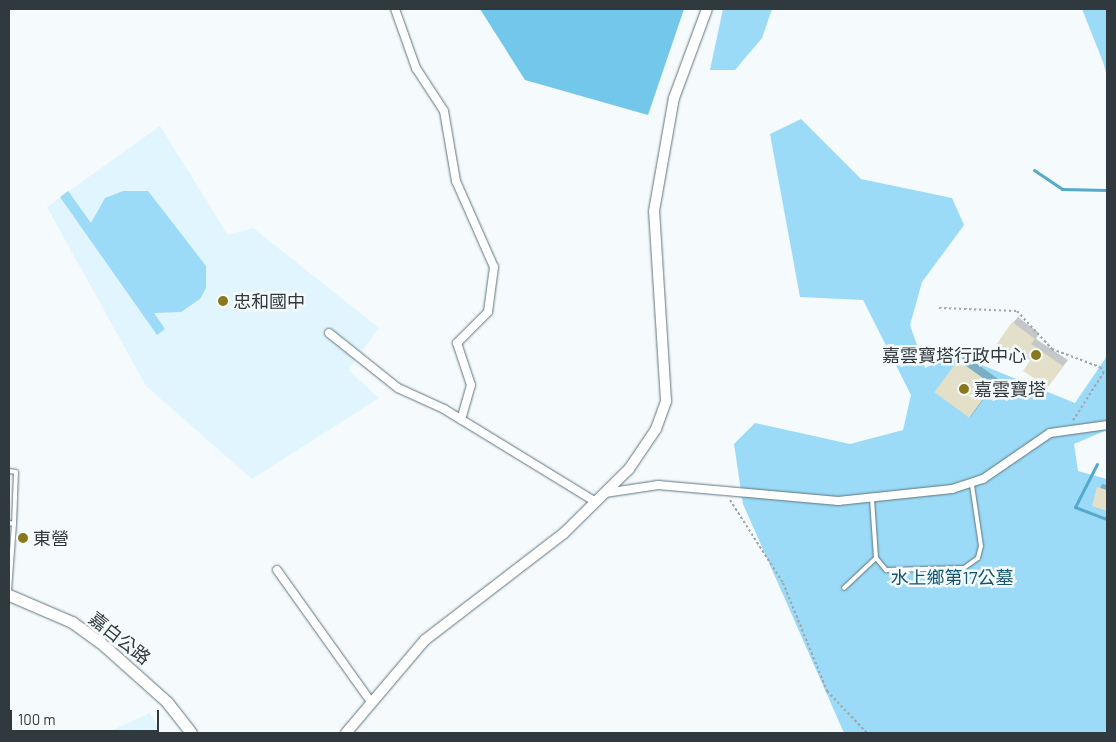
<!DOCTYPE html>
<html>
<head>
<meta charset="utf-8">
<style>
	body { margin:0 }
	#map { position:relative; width:1116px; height:742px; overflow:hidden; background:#f5fafc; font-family:Barlow,"Noto Sans TC",sans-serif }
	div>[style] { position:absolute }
	.built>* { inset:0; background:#e1f5ff }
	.green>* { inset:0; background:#9bdbf7 }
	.forest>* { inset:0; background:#73c7ea }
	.shadow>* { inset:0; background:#0003; transform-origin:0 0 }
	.stream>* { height:3px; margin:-1.5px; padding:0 1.5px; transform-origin:1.5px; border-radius:1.5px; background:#5ac }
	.building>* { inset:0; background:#e4dfc8; transform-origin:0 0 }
	.path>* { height:2px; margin-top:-1px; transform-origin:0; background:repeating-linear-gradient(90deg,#9fa6a9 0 2.5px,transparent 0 5px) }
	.roads { filter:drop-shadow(0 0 1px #5e757f) drop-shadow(0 0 1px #5e757f) }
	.service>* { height:4px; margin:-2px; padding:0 2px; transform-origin:2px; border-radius:2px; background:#fff }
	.minor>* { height:8px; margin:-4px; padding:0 4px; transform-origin:4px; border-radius:4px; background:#fff }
	.tertiary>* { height:10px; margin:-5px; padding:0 5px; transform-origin:5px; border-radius:5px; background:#fff }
	.secondary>* { height:11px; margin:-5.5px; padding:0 5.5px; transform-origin:5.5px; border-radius:5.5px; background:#fff }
	.dots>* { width:14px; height:14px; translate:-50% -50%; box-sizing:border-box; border:2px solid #f5fafc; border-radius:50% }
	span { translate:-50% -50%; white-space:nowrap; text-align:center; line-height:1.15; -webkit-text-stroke:5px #f5fafc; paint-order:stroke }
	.poi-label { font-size:18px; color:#303a3e }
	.left { translate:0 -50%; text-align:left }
	.right { translate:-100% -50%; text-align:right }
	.park-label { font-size:18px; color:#11576f }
	.street-label { font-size:18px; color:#303a3e }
	.frame { position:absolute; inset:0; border:10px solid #303a3e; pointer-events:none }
	.scale { position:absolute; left:10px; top:710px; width:149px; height:22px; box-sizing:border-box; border:2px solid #303a3e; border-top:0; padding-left:6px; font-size:15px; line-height:18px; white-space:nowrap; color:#303a3e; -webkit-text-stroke:4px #f5fafc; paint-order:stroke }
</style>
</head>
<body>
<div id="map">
	<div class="built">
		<div style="clip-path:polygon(160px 126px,228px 235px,253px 228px,379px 328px,348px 370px,379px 398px,252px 479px,146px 386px,47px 207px)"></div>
		<div style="clip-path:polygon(150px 713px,161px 733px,106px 733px)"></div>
	</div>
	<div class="green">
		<div style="clip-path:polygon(723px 9px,772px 9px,762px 38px,735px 70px,710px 70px)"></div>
		<div style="clip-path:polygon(1082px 9px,1107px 9px,1107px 76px,1103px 62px)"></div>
		<div style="clip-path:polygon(801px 119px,861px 179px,952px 198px,964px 225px,922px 282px,910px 325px,925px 368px,955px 354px,1075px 403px,1107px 356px,1107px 430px,1074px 444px,1078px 471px,1107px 479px,1107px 733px,844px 733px,743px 504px,734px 444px,755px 423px,850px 444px,903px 430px,911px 395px,863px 300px,800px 297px,770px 134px)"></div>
		<div style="clip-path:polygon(68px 191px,91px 223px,105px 198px,123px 191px,148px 191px,206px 266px,206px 288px,200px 299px,181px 312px,154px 313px,165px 329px,157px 335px,60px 197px)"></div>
	</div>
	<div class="forest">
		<div style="clip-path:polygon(480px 9px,684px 9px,648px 115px,525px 80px)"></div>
	</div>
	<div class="shadow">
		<div style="clip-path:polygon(1018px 317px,1039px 333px,1036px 339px,1068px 360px,1053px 380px,1019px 350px,1011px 359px,1013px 323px)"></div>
		<div style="left:965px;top:355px;width:41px;height:47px;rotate:36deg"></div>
		<div style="clip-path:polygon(1102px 484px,1107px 485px,1107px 509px,1093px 505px)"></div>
	</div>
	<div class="stream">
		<div style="left:1034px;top:170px;width:34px;rotate:34deg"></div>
		<div style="left:1062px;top:189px;width:45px;rotate:1.3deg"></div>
		<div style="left:1097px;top:464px;width:48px;rotate:117.1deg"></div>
		<div style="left:1075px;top:507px;width:34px;rotate:21deg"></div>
	</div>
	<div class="building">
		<div style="clip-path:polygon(1012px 322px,1035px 339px,1031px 344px,1063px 366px,1048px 387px,1023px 371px,1031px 359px,1018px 350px,1011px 361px,994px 348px)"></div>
		<div style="left:958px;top:360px;width:43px;height:40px;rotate:36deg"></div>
		<div style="clip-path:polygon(1097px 487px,1107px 490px,1107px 511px,1092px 506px)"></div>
	</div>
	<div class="path">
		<div style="left:939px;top:308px;width:78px;rotate:2.2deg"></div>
		<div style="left:1017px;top:311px;width:52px;rotate:47.4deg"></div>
		<div style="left:1052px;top:349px;width:51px;rotate:20.6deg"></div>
		<div style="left:1100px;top:367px;width:6px;rotate:51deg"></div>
		<div style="left:1104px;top:372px;width:59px;rotate:122.6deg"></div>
		<div style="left:730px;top:500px;width:98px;rotate:57.4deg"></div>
		<div style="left:783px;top:583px;width:117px;rotate:67.8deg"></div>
		<div style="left:827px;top:691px;width:58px;rotate:46.4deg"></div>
	</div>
	<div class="roads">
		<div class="service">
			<div style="left:9px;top:471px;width:7px;rotate:8deg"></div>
			<div style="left:16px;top:472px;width:52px;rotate:92.2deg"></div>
			<div style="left:872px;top:499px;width:59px;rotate:86.1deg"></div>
			<div style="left:876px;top:558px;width:16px;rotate:50deg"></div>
			<div style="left:886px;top:570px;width:78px;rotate:-1.5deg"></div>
			<div style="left:964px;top:568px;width:17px;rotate:-36deg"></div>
			<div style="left:978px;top:558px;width:12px;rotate:-76deg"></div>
			<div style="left:981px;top:546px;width:62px;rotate:-98.4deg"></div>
			<div style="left:9px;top:523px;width:5px;rotate:11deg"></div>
			<div style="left:14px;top:524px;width:66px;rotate:94.3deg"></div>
			<div style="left:844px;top:588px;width:44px;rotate:-43.2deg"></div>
		</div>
		<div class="minor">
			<div style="left:395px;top:9px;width:63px;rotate:70.4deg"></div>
			<div style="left:416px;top:68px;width:51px;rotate:56.9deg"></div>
			<div style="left:444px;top:111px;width:71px;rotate:80.3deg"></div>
			<div style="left:456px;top:181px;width:94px;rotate:66.2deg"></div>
			<div style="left:494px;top:267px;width:45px;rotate:97.6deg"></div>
			<div style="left:488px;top:312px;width:44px;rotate:135deg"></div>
			<div style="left:457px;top:343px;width:44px;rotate:71.6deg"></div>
			<div style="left:471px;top:385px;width:36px;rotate:106deg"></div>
			<div style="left:329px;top:333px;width:88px;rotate:38.6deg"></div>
			<div style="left:398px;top:388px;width:51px;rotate:24.5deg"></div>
			<div style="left:444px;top:409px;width:176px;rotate:31.5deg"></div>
			<div style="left:605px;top:493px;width:54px;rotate:-8.6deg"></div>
			<div style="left:658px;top:485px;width:181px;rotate:5.1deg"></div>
			<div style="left:838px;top:501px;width:115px;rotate:-6deg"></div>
			<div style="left:952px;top:489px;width:33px;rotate:-18deg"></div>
			<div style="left:983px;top:479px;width:81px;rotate:-34.5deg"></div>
			<div style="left:1050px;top:433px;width:58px;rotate:-8deg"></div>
			<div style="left:277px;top:570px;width:163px;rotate:54.5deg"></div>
		</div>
		<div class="tertiary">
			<div style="left:346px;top:733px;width:122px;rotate:-49.7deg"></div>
			<div style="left:425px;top:640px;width:175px;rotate:-37.6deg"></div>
			<div style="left:564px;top:533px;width:91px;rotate:-44.6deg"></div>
			<div style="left:629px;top:469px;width:48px;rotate:-56deg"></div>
			<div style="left:656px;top:429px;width:30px;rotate:-70deg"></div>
			<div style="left:666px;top:401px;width:190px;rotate:-93.6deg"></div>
			<div style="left:654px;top:211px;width:115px;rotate:-80deg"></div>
			<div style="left:674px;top:98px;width:95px;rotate:-69.7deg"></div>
		</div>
		<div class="secondary">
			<div style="left:9px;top:595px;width:69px;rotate:23.2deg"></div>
			<div style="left:72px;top:622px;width:34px;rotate:36deg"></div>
			<div style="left:100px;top:642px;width:90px;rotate:41.8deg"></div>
			<div style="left:167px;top:702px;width:39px;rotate:52deg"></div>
		</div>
	</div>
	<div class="dots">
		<div style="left:223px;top:301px;background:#8a781c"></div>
		<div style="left:1036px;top:355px;background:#8a781c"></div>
		<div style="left:964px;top:389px;background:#8a781c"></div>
		<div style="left:23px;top:538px;background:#8a781c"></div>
	</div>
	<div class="poi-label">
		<span class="left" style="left:233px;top:301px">忠和國中</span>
		<span class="right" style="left:1026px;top:355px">嘉雲寶塔行政中心</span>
		<span class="left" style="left:974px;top:389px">嘉雲寶塔</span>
		<span class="left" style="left:33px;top:538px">東營</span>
	</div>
	<div class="park-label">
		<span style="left:952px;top:577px">水上鄉第17公墓</span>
	</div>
	<div class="street-label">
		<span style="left:120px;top:638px;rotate:38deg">嘉白公路</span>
	</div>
	<div class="frame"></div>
	<div class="scale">100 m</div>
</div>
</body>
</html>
